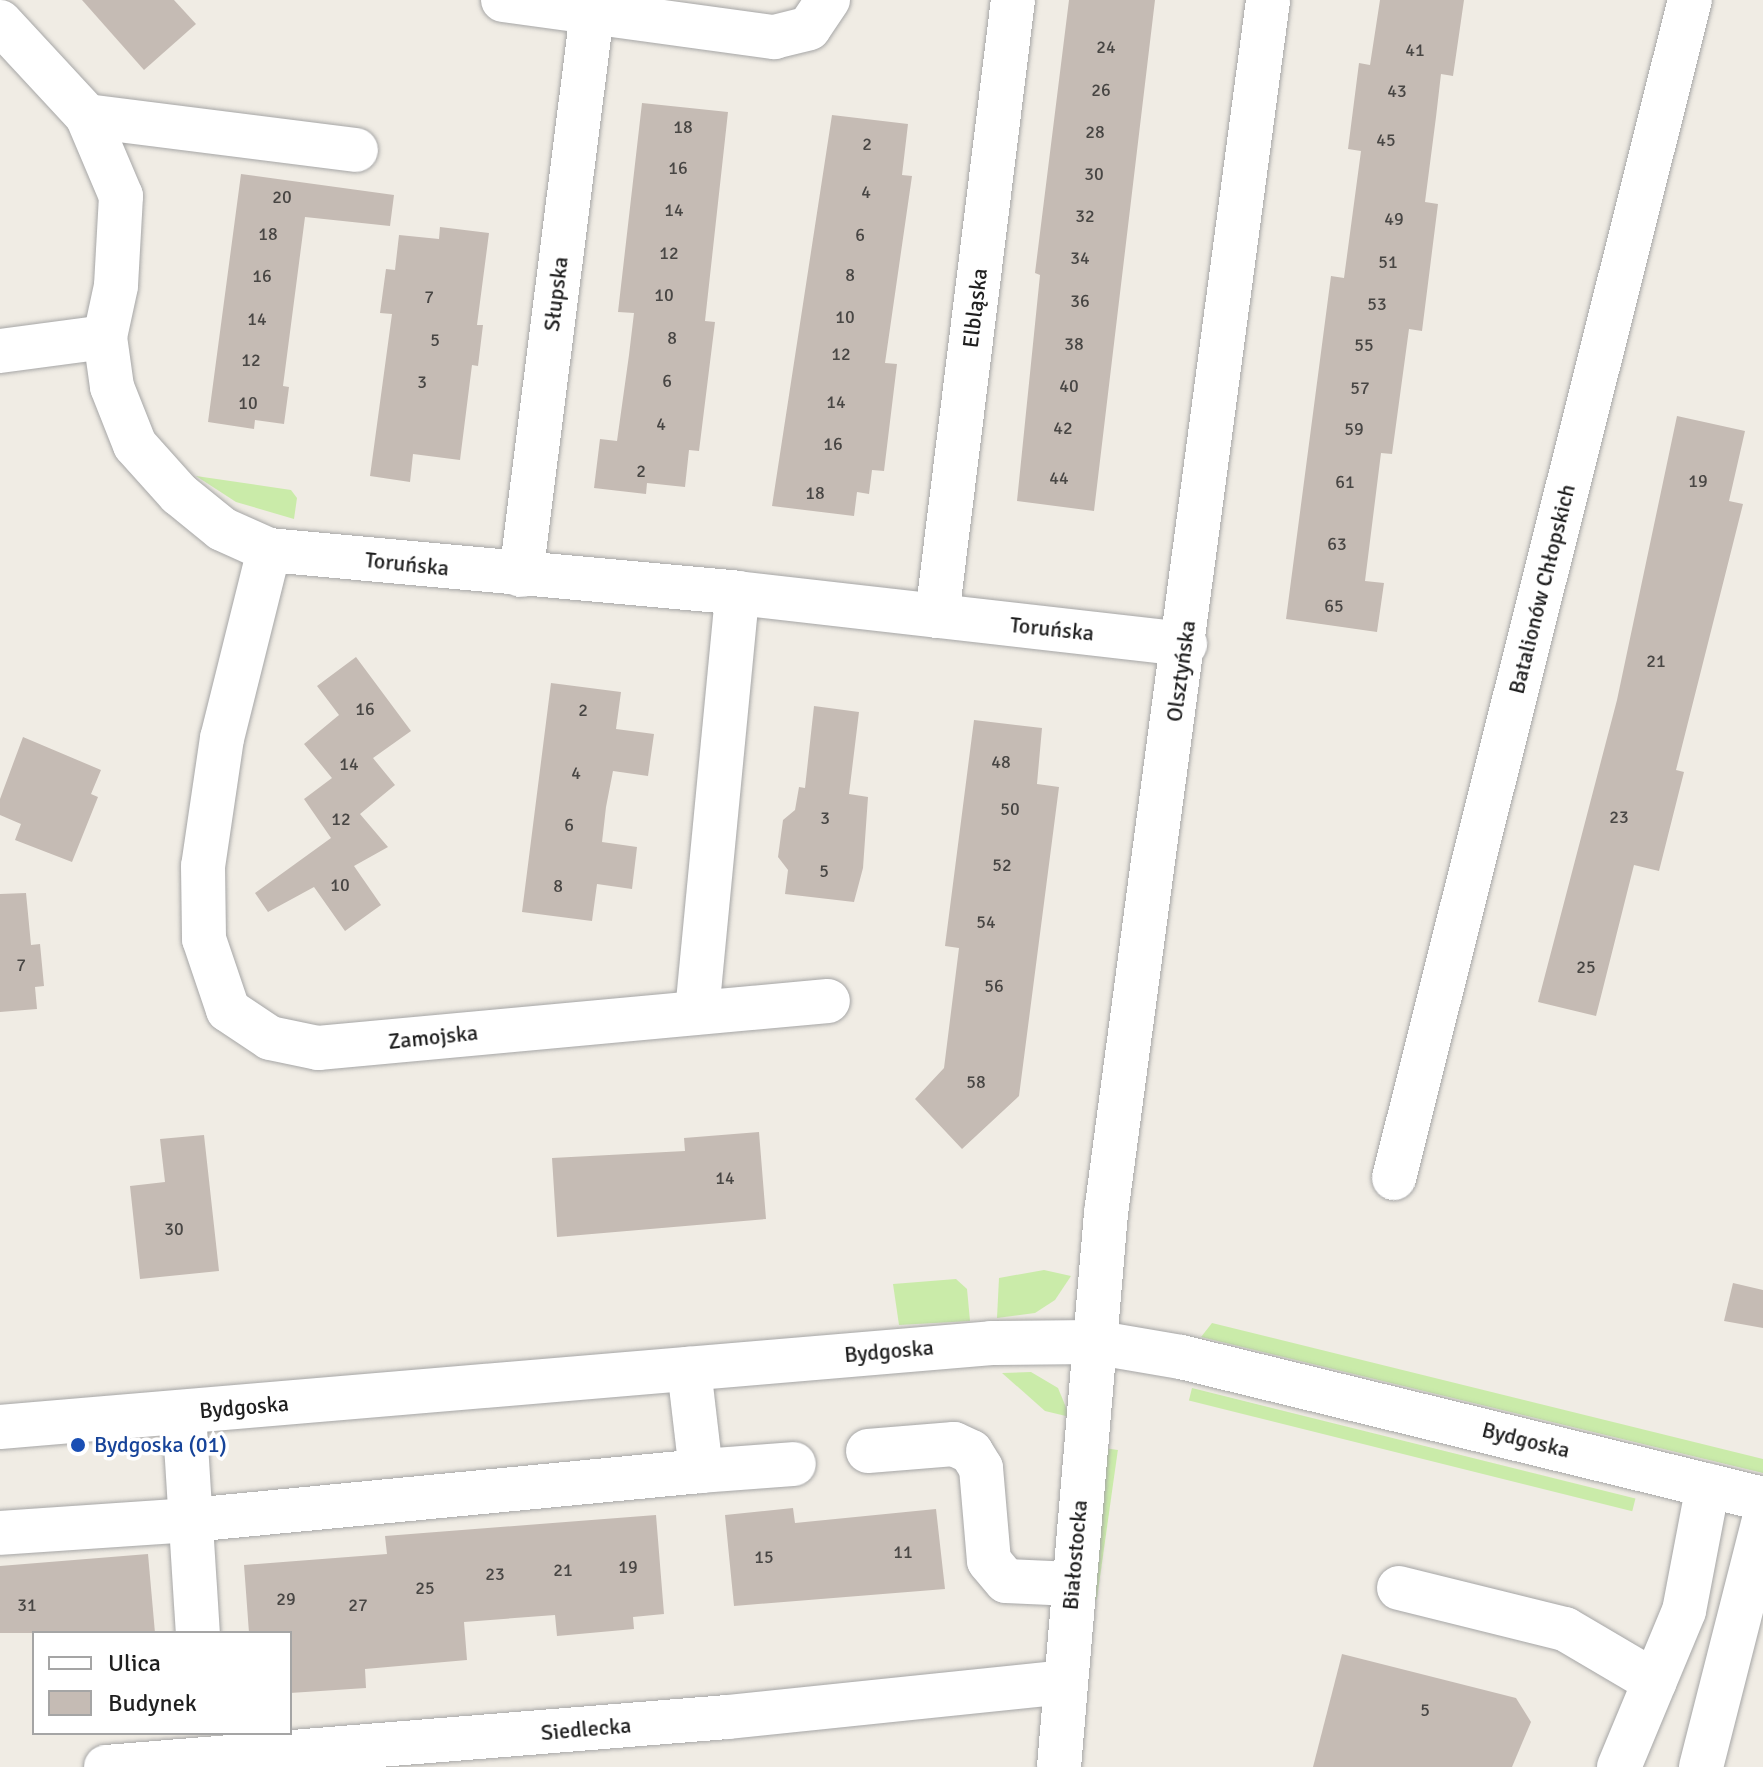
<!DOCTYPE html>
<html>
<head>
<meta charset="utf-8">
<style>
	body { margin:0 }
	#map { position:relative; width:1763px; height:1767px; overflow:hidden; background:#f0ece4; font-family:Signika,sans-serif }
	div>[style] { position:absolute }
	.grass>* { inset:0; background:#caeba9; transform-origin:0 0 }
	.building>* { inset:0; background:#c5bbb4 }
	.roads { filter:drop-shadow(0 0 2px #a6a6a6) drop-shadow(0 0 2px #a6a6a6) }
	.minor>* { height:44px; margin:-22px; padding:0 22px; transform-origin:22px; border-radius:22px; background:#fff }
	.dots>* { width:22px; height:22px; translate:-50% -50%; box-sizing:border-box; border:4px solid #fff; border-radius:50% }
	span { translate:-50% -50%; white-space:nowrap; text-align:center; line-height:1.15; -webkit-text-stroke:7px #fff; paint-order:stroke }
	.number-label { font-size:18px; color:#484644 }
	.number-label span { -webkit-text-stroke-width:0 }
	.street-label { font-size:22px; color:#1f1f1f }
	.transit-label { font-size:22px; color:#164399 }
	.left { translate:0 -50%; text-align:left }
	.legend { position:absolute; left:32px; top:1631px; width:260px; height:104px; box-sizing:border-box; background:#fff; border:2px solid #a5a5a5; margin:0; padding:10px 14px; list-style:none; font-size:24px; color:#1f1f1f }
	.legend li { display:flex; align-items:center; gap:16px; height:40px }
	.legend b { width:40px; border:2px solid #a5a5a5 }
</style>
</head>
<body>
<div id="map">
	<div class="grass">
		<div style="clip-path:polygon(196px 476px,291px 490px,297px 498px,294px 519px,236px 502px)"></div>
		<div style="clip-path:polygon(1044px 1270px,1071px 1276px,1055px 1300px,1035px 1313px,997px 1318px,999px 1278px)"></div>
		<div style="clip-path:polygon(956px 1279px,967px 1289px,970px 1321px,899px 1325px,893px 1284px)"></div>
		<div style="clip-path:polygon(1212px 1323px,1763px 1459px,1763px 1473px,1201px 1337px)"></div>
		<div style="clip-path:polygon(1031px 1372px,1058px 1388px,1070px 1417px,1045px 1411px,1002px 1373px)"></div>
		<div style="left:1192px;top:1388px;width:457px;height:13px;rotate:14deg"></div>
		<div style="left:1104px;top:1448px;width:14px;height:151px;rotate:8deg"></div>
	</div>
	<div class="building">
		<div style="clip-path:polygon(82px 0,174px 0,196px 24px,144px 70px)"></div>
		<div style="clip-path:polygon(1069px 0,1155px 0,1094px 511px,1017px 501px,1040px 275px,1035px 273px)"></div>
		<div style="clip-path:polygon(1380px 0,1464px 0,1453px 76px,1441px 74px,1436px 117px,1425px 202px,1438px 204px,1422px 331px,1409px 329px,1392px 454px,1381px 453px,1365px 581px,1384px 583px,1377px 632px,1286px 619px,1331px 276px,1344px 278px,1361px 151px,1348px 149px,1359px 63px,1370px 65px)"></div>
		<div style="clip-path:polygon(642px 103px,728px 112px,705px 321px,715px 322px,699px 451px,689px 450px,685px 487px,647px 483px,646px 494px,594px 488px,600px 439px,617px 441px,629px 355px,634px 313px,618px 312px)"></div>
		<div style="clip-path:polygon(832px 115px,908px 124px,902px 175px,912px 176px,885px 363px,897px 364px,884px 471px,872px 470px,869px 494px,857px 492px,854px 516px,772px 506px)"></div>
		<div style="clip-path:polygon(241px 174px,394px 195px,390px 226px,305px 217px,283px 386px,289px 387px,284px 424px,255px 420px,254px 429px,208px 422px)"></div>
		<div style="clip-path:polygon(440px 227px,489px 233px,477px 325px,483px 325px,478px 366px,472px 365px,460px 460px,413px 454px,410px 482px,370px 476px,392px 314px,380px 313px,386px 269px,395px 270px,399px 235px,439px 239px)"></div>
		<div style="clip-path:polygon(1677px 416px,1745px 431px,1729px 501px,1743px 504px,1676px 770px,1684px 772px,1659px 871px,1634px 865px,1596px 1016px,1538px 1002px,1617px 700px)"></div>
		<div style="clip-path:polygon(356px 657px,411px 731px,373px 758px,395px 785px,360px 814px,388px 847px,354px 866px,381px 905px,345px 931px,314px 887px,268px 912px,255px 893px,331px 838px,304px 799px,332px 778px,304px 744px,339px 715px,317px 686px)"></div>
		<div style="clip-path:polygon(551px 683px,621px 692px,616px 729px,654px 734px,648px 776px,613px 771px,606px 807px,602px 842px,637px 847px,632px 889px,597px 884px,592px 921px,522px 912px)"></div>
		<div style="clip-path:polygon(814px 706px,859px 712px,849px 794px,868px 797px,863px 868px,854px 902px,785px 894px,788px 870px,778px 857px,783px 820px,795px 810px,799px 787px,805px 788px)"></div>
		<div style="clip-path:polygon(974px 720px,1042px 728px,1037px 784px,1059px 787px,1019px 1096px,962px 1149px,915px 1099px,944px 1068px,959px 948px,945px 946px)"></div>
		<div style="clip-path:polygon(23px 737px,101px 770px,91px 794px,98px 797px,72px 862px,15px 840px,21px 824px,0 815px,0 799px)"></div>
		<div style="clip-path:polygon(26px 893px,31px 945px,40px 944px,44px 986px,35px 987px,37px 1009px,0 1012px,0 894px)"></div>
		<div style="clip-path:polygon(759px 1132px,766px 1219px,557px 1237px,552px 1158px,685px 1151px,684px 1138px)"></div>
		<div style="clip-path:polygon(204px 1135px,219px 1271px,140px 1279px,130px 1186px,165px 1182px,160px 1139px)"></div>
		<div style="clip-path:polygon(1733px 1283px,1763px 1290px,1763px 1328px,1724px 1321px)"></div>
		<div style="clip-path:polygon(793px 1508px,795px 1523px,936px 1509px,945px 1589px,734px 1606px,725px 1515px)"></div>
		<div style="clip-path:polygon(656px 1515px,664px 1614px,633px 1617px,634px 1629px,557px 1636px,555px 1615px,464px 1622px,467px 1660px,365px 1669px,366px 1688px,290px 1693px,290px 1633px,249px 1633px,244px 1565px,387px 1554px,385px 1536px)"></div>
		<div style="clip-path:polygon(148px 1554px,155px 1633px,0 1633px,0 1566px)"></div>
		<div style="clip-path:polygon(1342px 1654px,1516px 1698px,1531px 1722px,1512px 1767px,1313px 1767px)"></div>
	</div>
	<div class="roads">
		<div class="minor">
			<div style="left:503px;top:0;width:274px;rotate:7.8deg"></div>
			<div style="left:774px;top:37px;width:36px;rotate:-14deg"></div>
			<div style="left:809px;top:28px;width:34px;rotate:-56deg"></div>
			<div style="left:0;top:22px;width:128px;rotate:47.2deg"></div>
			<div style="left:87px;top:116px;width:87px;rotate:67deg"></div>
			<div style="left:121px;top:196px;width:90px;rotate:93.2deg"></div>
			<div style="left:116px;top:286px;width:52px;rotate:102.2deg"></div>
			<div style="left:105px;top:337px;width:50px;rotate:82deg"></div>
			<div style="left:112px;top:387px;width:62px;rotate:68.4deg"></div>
			<div style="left:135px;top:445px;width:66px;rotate:48.1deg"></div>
			<div style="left:179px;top:494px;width:55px;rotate:39.1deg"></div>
			<div style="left:222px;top:529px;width:51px;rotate:24.1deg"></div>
			<div style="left:269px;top:550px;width:470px;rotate:5.2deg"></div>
			<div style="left:737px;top:593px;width:451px;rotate:6.5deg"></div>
			<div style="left:87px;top:116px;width:271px;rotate:7.2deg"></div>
			<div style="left:0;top:351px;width:106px;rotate:-7.6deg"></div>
			<div style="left:269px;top:550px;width:194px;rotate:104deg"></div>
			<div style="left:222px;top:738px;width:129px;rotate:98.4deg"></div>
			<div style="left:203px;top:866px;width:73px;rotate:89.2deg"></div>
			<div style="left:204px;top:939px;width:75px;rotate:71.3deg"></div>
			<div style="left:228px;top:1010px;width:50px;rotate:33.7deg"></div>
			<div style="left:270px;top:1038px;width:49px;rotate:11.8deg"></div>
			<div style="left:318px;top:1048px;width:512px;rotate:-5.27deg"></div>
			<div style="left:521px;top:575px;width:566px;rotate:-82.8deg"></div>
			<div style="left:937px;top:616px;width:621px;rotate:-82.97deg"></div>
			<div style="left:697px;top:1012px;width:421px;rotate:-84.5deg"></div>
			<div style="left:1394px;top:1178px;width:1215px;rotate:-75.9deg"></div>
			<div style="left:184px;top:1413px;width:220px;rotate:86.4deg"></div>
			<div style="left:0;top:1427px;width:995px;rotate:-4.84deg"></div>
			<div style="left:991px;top:1343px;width:102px;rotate:-0.6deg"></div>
			<div style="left:1093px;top:1342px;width:89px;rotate:9.7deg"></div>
			<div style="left:1181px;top:1357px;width:599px;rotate:13.71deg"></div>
			<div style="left:868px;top:1451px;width:86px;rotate:-4.7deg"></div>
			<div style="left:954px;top:1444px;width:19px;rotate:25deg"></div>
			<div style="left:971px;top:1452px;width:19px;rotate:58deg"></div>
			<div style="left:981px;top:1468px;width:93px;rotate:85.1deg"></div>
			<div style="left:989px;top:1561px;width:26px;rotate:50deg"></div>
			<div style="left:1006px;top:1581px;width:67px;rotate:2.6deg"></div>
			<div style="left:701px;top:1471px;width:93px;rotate:-4.3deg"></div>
			<div style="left:0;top:1533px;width:191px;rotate:-3.9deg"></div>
			<div style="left:191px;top:1520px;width:512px;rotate:-5.49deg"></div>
			<div style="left:701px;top:1471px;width:103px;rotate:-96.7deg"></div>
			<div style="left:1399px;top:1588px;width:171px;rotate:13.9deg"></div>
			<div style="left:1565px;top:1629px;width:104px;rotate:30.5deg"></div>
			<div style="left:106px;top:1767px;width:623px;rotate:-4.6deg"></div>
			<div style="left:727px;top:1717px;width:339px;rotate:-5.9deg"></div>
			<div style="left:1059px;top:1767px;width:556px;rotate:-85.15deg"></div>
			<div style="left:1106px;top:1213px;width:1224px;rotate:-82.39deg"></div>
			<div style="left:1619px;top:1767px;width:169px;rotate:-67.4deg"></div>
			<div style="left:1684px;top:1611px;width:128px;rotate:-79.2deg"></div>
			<div style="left:1701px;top:1767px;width:252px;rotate:-75.7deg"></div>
		</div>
	</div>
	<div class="dots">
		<div style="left:78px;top:1445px;background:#1a4fb4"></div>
	</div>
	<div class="number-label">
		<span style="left:1106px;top:47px">24</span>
		<span style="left:1415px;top:50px">41</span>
		<span style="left:1101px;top:90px">26</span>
		<span style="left:1397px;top:91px">43</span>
		<span style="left:683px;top:127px">18</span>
		<span style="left:1095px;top:132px">28</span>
		<span style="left:1386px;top:140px">45</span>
		<span style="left:867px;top:144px">2</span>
		<span style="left:678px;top:168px">16</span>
		<span style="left:1094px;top:174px">30</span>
		<span style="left:866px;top:192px">4</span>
		<span style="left:282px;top:197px">20</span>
		<span style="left:674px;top:210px">14</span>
		<span style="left:1085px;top:216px">32</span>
		<span style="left:1394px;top:219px">49</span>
		<span style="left:268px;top:234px">18</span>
		<span style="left:860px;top:235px">6</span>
		<span style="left:669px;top:253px">12</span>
		<span style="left:1080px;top:258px">34</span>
		<span style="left:1388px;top:262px">51</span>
		<span style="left:850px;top:275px">8</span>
		<span style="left:262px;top:276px">16</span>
		<span style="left:664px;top:295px">10</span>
		<span style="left:429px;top:297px">7</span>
		<span style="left:1080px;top:301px">36</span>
		<span style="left:1377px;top:304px">53</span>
		<span style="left:845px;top:317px">10</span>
		<span style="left:257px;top:319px">14</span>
		<span style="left:672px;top:338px">8</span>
		<span style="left:435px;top:340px">5</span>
		<span style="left:1074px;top:344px">38</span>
		<span style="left:1364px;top:345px">55</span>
		<span style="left:841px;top:354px">12</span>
		<span style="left:251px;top:360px">12</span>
		<span style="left:667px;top:381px">6</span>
		<span style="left:422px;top:382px">3</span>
		<span style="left:1069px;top:386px">40</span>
		<span style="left:1360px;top:388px">57</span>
		<span style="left:836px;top:402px">14</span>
		<span style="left:248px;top:403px">10</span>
		<span style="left:661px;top:424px">4</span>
		<span style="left:1063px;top:428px">42</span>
		<span style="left:1354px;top:429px">59</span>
		<span style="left:833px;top:444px">16</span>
		<span style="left:641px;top:471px">2</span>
		<span style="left:1059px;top:478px">44</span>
		<span style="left:1698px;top:481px">19</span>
		<span style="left:1345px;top:482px">61</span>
		<span style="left:815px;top:493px">18</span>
		<span style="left:1337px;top:544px">63</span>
		<span style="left:1334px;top:606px">65</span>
		<span style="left:1656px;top:661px">21</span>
		<span style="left:365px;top:709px">16</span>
		<span style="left:583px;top:710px">2</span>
		<span style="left:1001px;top:762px">48</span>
		<span style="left:349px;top:764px">14</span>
		<span style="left:576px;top:773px">4</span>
		<span style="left:1010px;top:809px">50</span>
		<span style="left:1619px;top:817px">23</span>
		<span style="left:825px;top:818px">3</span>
		<span style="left:341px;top:819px">12</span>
		<span style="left:569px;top:825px">6</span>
		<span style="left:1002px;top:865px">52</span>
		<span style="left:824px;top:871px">5</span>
		<span style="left:340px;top:885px">10</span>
		<span style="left:558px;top:886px">8</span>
		<span style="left:986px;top:922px">54</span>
		<span style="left:21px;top:965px">7</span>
		<span style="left:1586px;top:967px">25</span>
		<span style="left:994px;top:986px">56</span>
		<span style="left:976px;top:1082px">58</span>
		<span style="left:725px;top:1178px">14</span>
		<span style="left:174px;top:1229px">30</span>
		<span style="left:903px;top:1552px">11</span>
		<span style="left:764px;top:1557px">15</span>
		<span style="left:628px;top:1567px">19</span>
		<span style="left:563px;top:1570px">21</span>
		<span style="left:495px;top:1574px">23</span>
		<span style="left:425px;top:1588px">25</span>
		<span style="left:286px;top:1599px">29</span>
		<span style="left:27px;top:1605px">31</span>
		<span style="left:358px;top:1605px">27</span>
		<span style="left:1425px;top:1710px">5</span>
	</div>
	<div class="street-label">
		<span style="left:556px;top:294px;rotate:-83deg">Słupska</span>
		<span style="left:975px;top:308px;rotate:-83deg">Elbląska</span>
		<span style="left:407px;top:564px;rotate:6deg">Toruńska</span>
		<span style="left:1542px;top:589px;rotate:-76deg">Batalionów Chłopskich</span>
		<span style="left:1052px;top:629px;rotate:6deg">Toruńska</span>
		<span style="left:1181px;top:671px;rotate:-82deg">Olsztyńska</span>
		<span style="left:433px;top:1037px;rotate:-6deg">Zamojska</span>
		<span style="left:889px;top:1351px;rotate:-5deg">Bydgoska</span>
		<span style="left:244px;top:1407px;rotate:-5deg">Bydgoska</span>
		<span style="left:1526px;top:1440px;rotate:14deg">Bydgoska</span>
		<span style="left:1075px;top:1555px;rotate:-85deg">Białostocka</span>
		<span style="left:586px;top:1729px;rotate:-5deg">Siedlecka</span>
	</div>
	<div class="transit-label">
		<span class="left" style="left:94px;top:1445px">Bydgoska (01)</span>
	</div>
	<ul class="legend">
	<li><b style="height:10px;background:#fff"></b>Ulica</li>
	<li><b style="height:22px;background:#c5bbb4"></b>Budynek</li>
	</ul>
</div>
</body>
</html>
